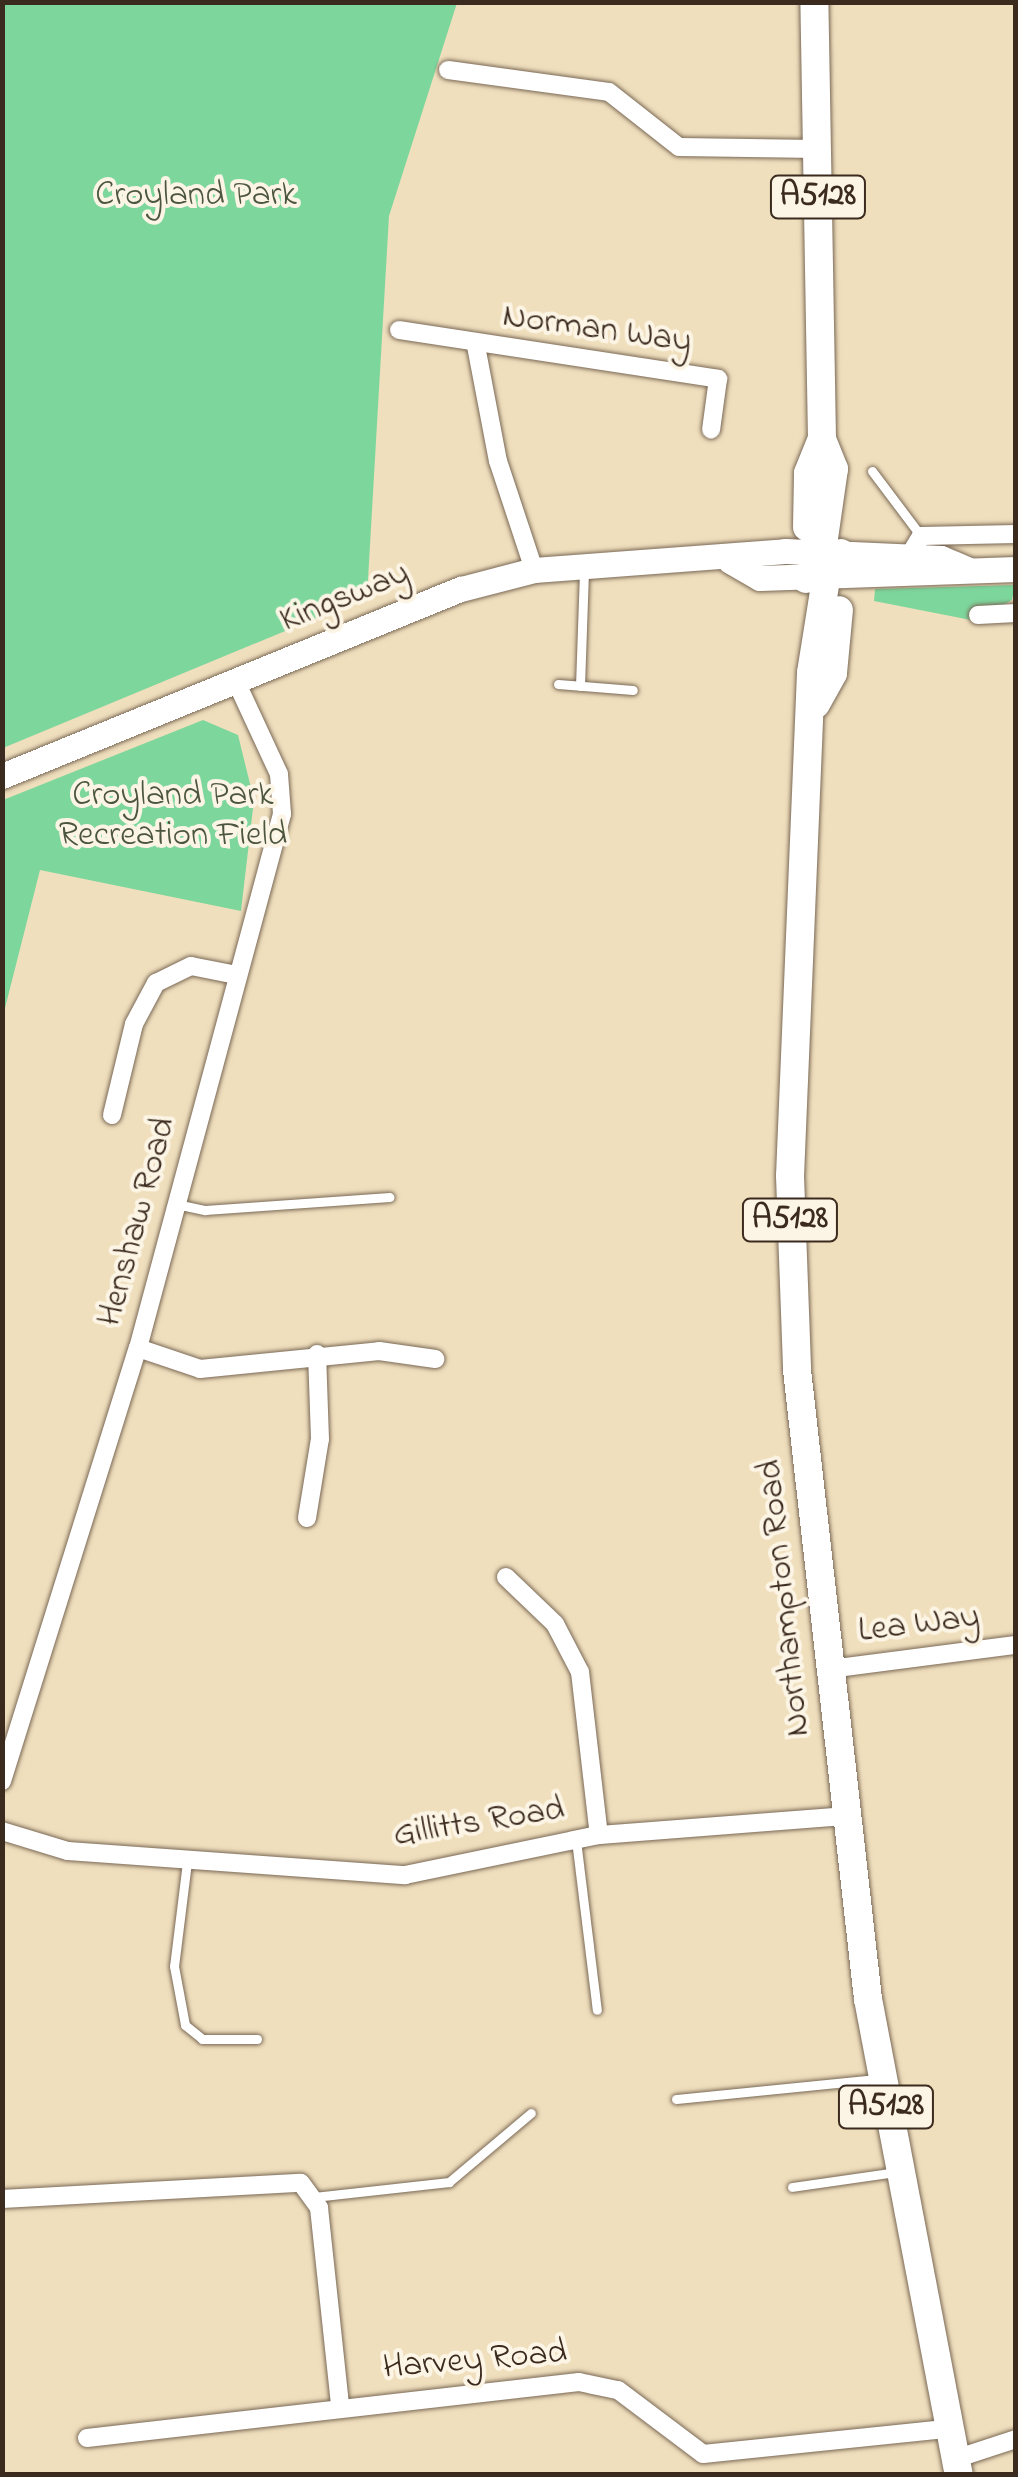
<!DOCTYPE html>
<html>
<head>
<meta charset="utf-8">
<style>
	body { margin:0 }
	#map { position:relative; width:1018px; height:2477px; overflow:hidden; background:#f0dfbd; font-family:"Indie Flower",sans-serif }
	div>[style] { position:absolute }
	.green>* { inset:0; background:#7dd79d }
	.roads { filter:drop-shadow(0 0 2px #7a6956) drop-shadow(0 0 2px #7a6956) }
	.lane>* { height:9px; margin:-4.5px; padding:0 4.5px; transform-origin:4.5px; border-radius:4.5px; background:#fff }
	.street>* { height:18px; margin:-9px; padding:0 9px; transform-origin:9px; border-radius:9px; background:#fff }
	.secondary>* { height:25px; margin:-12.5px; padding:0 12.5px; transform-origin:12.5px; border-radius:12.5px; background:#fff }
	.primary>* { height:28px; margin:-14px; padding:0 14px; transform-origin:14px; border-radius:14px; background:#fff }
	span { translate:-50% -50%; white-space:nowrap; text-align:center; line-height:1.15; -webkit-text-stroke:8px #fcf5e5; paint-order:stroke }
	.shield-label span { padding:2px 8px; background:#fcf5e5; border:2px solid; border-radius:8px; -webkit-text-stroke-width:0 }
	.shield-label { font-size:32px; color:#3b2a1e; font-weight:700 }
	.park-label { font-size:35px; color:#4c553e }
	.street-label { font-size:35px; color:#3b2a1e }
	.frame { position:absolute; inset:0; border:5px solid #3b2a1e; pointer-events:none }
</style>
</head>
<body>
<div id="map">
	<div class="green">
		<div style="clip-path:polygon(4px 3px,457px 3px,389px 216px,367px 597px,3px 748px)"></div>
		<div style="clip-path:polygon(1015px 585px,1012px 600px,976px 621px,874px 601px,875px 589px)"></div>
		<div style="clip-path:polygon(203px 720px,238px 735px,254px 800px,241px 911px,40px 870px,3px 1016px,3px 800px)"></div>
	</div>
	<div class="roads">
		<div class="lane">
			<div style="left:872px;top:471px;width:81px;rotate:53deg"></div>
			<div style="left:558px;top:684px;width:75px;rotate:4.6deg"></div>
			<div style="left:580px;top:686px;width:117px;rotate:-88deg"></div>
			<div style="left:176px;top:1204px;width:30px;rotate:12deg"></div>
			<div style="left:205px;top:1210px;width:185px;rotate:-4deg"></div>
			<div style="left:576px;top:1840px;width:171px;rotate:83deg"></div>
			<div style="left:187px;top:1862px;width:105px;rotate:97.1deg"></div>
			<div style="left:174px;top:1966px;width:60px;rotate:79.4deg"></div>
			<div style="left:185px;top:2025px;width:22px;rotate:39deg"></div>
			<div style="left:202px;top:2039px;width:55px"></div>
			<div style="left:676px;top:2099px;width:202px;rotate:-5.7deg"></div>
			<div style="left:792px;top:2187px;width:105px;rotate:-8.2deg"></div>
			<div style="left:314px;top:2197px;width:136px;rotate:-6.3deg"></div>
			<div style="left:449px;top:2182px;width:107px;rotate:-40.1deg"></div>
		</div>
		<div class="street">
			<div style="left:448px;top:70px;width:162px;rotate:7.8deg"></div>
			<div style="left:609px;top:92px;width:89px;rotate:38.2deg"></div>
			<div style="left:679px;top:147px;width:138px;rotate:0.8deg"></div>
			<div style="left:399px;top:330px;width:323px;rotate:8.7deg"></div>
			<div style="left:718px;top:379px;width:51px;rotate:97.8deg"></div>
			<div style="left:476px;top:346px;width:117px;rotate:79.2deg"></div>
			<div style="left:498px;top:461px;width:115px;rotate:71.7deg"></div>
			<div style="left:909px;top:556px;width:23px;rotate:-59deg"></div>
			<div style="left:921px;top:536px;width:95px;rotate:-1.2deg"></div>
			<div style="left:978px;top:615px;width:38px;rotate:-3deg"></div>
			<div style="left:112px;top:1115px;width:94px;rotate:-76.4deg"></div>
			<div style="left:134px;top:1024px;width:47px;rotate:-61.8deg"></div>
			<div style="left:156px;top:983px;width:39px;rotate:-26deg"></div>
			<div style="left:191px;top:966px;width:47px;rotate:11.1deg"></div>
			<div style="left:138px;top:1348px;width:65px;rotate:18.7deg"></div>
			<div style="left:200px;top:1369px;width:180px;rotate:-5.7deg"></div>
			<div style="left:379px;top:1351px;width:57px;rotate:8.1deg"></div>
			<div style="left:307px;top:1518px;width:80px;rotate:-80.7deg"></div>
			<div style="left:320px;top:1439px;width:85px;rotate:-92deg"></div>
			<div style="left:506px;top:1577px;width:68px;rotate:43.8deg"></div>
			<div style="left:555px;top:1624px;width:54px;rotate:62.5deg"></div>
			<div style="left:580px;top:1672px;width:164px;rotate:83.4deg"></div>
			<div style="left:830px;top:1669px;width:188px;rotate:-7.4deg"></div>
			<div style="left:2px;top:1781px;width:454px;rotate:-72.6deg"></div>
			<div style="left:138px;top:1348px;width:553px;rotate:-74.91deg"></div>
			<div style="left:282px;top:814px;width:40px;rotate:-94.3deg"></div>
			<div style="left:279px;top:774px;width:105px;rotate:-114.9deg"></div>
			<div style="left:2px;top:1831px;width:69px;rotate:16.9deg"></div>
			<div style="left:68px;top:1851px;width:338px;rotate:4.1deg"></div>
			<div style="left:405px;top:1875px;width:198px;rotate:-11.7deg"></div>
			<div style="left:599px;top:1835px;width:250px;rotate:-4.4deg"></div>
			<div style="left:2px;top:2199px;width:299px;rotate:-3.1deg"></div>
			<div style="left:301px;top:2183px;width:31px;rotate:54deg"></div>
			<div style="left:319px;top:2208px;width:197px;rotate:83.9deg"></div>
			<div style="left:87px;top:2438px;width:495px;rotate:-6.5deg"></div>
			<div style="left:579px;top:2382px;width:40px;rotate:12deg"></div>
			<div style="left:618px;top:2390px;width:106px;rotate:37deg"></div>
			<div style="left:703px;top:2454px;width:251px;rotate:-5.9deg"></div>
			<div style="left:958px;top:2458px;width:61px;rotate:-18.1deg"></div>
		</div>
		<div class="secondary">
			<div style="left:730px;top:561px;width:34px;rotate:30deg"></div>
			<div style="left:760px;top:578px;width:256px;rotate:-2deg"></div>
			<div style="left:2px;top:776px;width:496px;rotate:-22.2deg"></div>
			<div style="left:461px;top:589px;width:75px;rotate:-14.6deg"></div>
			<div style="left:534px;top:570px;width:252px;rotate:-4.3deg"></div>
			<div style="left:785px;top:551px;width:156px;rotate:2.6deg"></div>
			<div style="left:941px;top:558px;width:30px;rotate:23deg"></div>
		</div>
		<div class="primary">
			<div style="left:807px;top:527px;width:54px;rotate:-88.9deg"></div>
			<div style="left:808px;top:473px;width:37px;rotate:-68deg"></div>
			<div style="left:841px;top:553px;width:30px;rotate:120deg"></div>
			<div style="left:826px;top:579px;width:95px;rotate:99.1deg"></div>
			<div style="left:811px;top:673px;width:503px;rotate:92.39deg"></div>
			<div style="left:790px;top:1176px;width:194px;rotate:87.9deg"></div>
			<div style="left:797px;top:1370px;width:633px;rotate:83.56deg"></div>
			<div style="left:868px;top:1999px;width:484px;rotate:79.2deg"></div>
			<div style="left:806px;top:579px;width:31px;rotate:-59deg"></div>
			<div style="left:822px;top:552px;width:84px;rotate:-81.8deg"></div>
			<div style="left:834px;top:469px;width:32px;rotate:-112deg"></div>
			<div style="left:822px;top:439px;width:437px;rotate:-91deg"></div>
			<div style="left:816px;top:704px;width:35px;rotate:-61deg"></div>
			<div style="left:833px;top:673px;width:63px;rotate:-84.6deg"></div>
		</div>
	</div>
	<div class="shield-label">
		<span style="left:818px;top:197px">A5128</span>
		<span style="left:790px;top:1220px">A5128</span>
		<span style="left:886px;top:2107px">A5128</span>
	</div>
	<div class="park-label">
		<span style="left:196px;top:196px">Croyland Park</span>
		<span style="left:173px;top:816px">Croyland Park<br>Recreation Field</span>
	</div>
	<div class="street-label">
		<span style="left:597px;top:330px;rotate:8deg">Norman Way</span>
		<span style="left:345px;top:598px;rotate:-22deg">Kingsway</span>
		<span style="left:138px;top:1222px;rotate:-75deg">Henshaw Road</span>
		<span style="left:785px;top:1598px;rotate:-96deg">Northampton Road</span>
		<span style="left:919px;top:1625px;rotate:-7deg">Lea Way</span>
		<span style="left:479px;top:1823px;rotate:-9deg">Gillitts Road</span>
		<span style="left:475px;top:2361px;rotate:-5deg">Harvey Road</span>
	</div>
	<div class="frame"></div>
</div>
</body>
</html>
